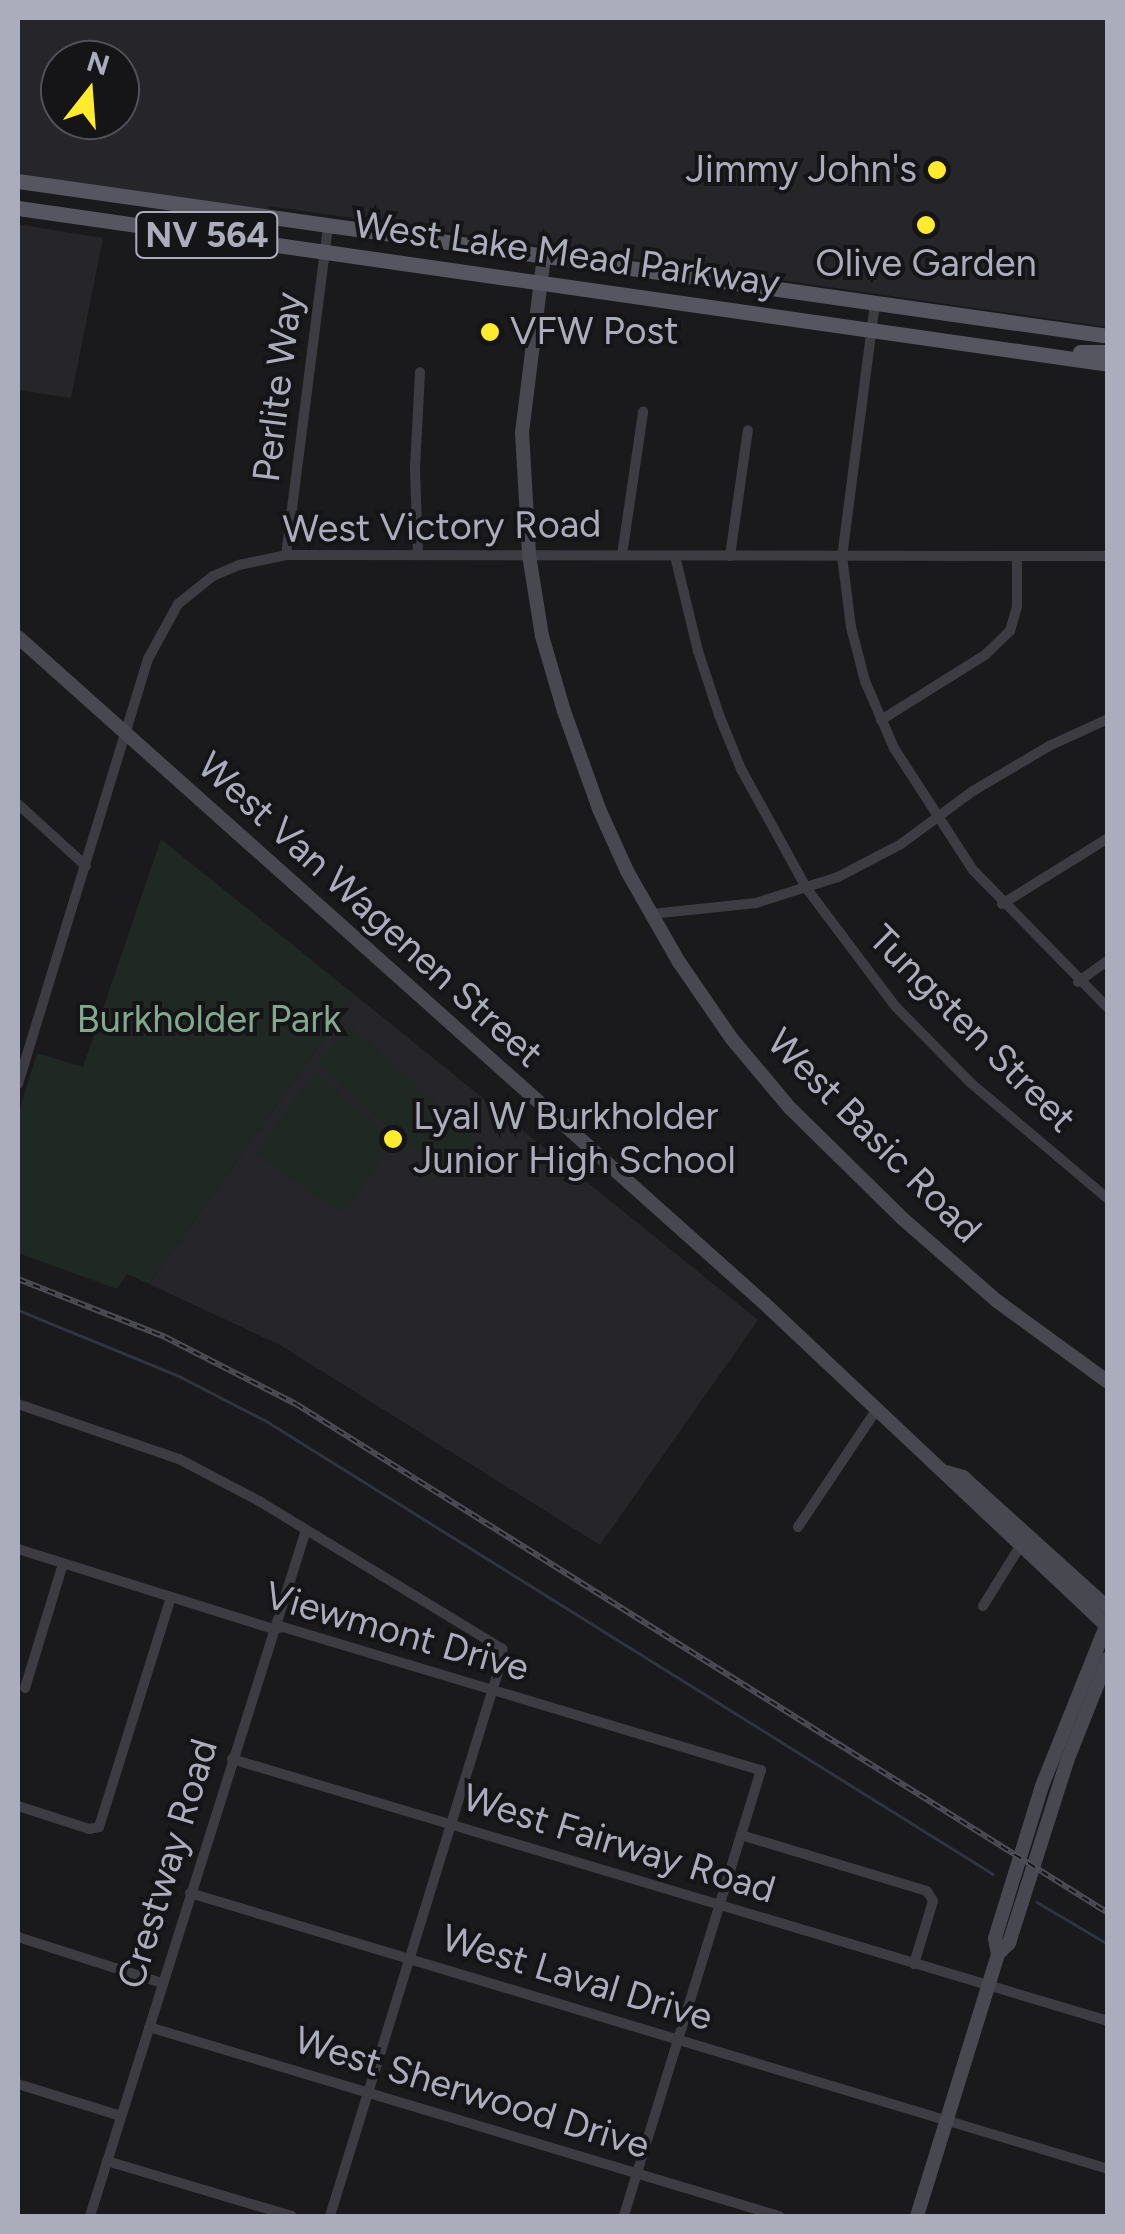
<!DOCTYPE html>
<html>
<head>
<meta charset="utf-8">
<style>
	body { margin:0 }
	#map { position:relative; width:1125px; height:2234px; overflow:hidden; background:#1a191c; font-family:Figtree,sans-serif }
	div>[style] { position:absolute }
	.built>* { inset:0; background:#262529 }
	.green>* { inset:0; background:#1f2822 }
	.stream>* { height:2.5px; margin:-1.25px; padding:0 1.25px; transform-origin:1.25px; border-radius:1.25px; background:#2e3442 }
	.street>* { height:10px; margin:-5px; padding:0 5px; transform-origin:5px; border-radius:5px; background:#3d3c43 }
	.secondary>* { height:14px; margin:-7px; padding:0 7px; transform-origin:7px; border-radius:7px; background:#484851 }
	.primary>* { height:15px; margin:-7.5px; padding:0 7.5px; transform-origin:7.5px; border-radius:7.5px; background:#565661 }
	.rail>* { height:6px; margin-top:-3px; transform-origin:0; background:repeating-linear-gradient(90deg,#151417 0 8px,#4d4d56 0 16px); box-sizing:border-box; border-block:2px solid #4d4d56 }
	.dots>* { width:28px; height:28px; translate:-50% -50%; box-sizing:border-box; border:5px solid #151417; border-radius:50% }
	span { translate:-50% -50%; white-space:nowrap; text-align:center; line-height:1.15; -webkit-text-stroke:8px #151417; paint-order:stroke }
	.shield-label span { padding:2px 8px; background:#151417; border:2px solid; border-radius:8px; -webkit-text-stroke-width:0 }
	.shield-label { font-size:35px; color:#abacbc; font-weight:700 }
	.poi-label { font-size:38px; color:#abacbc }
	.right { translate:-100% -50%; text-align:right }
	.left { translate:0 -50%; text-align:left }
	.street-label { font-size:38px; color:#abacbc }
	.park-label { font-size:38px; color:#81a98d }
	.frame { position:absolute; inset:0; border:20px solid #abacbc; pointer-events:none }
	.north { position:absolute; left:40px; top:40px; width:100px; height:100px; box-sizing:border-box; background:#151417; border:2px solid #515159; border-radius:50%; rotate:17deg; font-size:28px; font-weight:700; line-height:40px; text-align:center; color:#abacbc }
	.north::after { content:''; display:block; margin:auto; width:35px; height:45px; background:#ffeb2e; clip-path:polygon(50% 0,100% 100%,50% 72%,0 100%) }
</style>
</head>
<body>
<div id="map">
	<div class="built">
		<div style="clip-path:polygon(evenodd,18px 18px,1107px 18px,1107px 327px,269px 206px,267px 217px,18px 173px,18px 18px,60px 60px,120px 60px,120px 120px,60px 120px,60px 60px)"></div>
		<div style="clip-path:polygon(18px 224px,103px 238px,71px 398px,18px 390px)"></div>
		<div style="clip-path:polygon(355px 995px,758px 1320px,600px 1545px,280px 1345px,149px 1284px)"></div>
	</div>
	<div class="green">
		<div style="clip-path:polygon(161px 839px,355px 995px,149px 1284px,127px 1274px,117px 1289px,18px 1253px,18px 1114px,37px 1053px,83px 1067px)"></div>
		<div style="clip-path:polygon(351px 1026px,484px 1147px,455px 1179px,399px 1137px,317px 1063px)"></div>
		<div style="clip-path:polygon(316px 1072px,393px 1140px,347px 1209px,336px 1210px,256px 1153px)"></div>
	</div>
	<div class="stream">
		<div style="left:18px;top:1310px;width:176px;rotate:22.3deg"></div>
		<div style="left:181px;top:1377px;width:98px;rotate:27.3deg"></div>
		<div style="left:268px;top:1422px;width:854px;rotate:31.94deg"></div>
		<div style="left:1037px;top:1902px;width:82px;rotate:30.6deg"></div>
	</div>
	<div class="street">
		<div style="left:875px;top:303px;width:255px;rotate:97.4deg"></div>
		<div style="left:842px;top:556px;width:72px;rotate:82.8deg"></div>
		<div style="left:851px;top:627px;width:56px;rotate:75.5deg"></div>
		<div style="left:865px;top:681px;width:73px;rotate:66.6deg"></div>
		<div style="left:894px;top:748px;width:145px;rotate:57.1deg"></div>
		<div style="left:973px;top:870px;width:193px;rotate:45.6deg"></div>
		<div style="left:286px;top:555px;width:333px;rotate:-82.7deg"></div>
		<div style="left:418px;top:555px;width:87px;rotate:-92deg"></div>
		<div style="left:415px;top:468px;width:96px;rotate:-87deg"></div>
		<div style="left:622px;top:555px;width:145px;rotate:-81.6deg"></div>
		<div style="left:675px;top:556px;width:98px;rotate:76.4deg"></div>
		<div style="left:698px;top:651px;width:67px;rotate:71.8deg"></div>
		<div style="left:719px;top:715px;width:58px;rotate:67.8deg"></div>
		<div style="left:741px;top:769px;width:137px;rotate:61.2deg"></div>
		<div style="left:807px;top:889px;width:148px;rotate:53deg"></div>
		<div style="left:896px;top:1007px;width:108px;rotate:45.4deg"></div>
		<div style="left:972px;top:1084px;width:178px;rotate:40.2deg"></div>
		<div style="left:730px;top:556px;width:127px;rotate:-81.9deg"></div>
		<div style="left:881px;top:720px;width:123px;rotate:-32deg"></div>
		<div style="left:985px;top:655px;width:35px;rotate:-44deg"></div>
		<div style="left:1010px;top:631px;width:26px;rotate:-74deg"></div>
		<div style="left:1017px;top:606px;width:50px;rotate:-90deg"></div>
		<div style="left:18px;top:804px;width:92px;rotate:42.4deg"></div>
		<div style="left:1002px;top:904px;width:125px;rotate:-31.9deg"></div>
		<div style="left:651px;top:914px;width:106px;rotate:-6deg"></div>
		<div style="left:756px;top:903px;width:86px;rotate:-17.6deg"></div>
		<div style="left:838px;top:877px;width:71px;rotate:-27.6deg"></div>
		<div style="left:901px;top:844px;width:89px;rotate:-36.4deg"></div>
		<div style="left:973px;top:791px;width:88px;rotate:-30.6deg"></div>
		<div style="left:1049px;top:746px;width:65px;rotate:-24.6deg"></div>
		<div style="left:1078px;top:982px;width:37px;rotate:-36deg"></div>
		<div style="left:18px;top:1084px;width:444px;rotate:-73deg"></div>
		<div style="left:148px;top:659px;width:63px;rotate:-61.4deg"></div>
		<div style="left:178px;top:604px;width:45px;rotate:-38.7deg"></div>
		<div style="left:213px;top:576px;width:28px;rotate:-23deg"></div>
		<div style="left:239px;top:565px;width:48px;rotate:-12deg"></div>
		<div style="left:286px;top:555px;width:822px;rotate:0.07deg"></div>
		<div style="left:18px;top:1404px;width:170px;rotate:18.9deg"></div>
		<div style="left:179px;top:1459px;width:90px;rotate:27.7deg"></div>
		<div style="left:259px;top:1501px;width:285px;rotate:31.3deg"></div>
		<div style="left:502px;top:1649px;width:7px;rotate:82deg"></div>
		<div style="left:503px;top:1656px;width:586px;rotate:107.17deg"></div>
		<div style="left:798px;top:1527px;width:142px;rotate:-56.2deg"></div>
		<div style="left:18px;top:1549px;width:267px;rotate:17.4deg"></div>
		<div style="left:273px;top:1629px;width:10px;rotate:-11deg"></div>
		<div style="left:283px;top:1627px;width:499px;rotate:16.7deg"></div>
		<div style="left:761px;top:1770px;width:467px;rotate:107.1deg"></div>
		<div style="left:983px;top:1606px;width:78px;rotate:-58.2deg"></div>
		<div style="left:25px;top:1688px;width:130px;rotate:-73deg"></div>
		<div style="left:232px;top:1759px;width:914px;rotate:16.65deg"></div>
		<div style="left:18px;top:1806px;width:75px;rotate:17.9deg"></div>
		<div style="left:89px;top:1829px;width:10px;rotate:-11deg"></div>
		<div style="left:99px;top:1827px;width:241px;rotate:-72.6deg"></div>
		<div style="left:741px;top:1835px;width:194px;rotate:16.8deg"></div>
		<div style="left:927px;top:1891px;width:12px;rotate:59deg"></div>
		<div style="left:933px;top:1901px;width:66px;rotate:106.8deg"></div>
		<div style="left:190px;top:1893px;width:959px;rotate:16.73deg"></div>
		<div style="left:18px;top:1937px;width:151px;rotate:17.7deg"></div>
		<div style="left:149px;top:2027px;width:658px;rotate:16.7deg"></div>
		<div style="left:18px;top:2084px;width:108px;rotate:17.3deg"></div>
		<div style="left:107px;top:2161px;width:193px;rotate:16.6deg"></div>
		<div style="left:90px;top:2216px;width:719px;rotate:-72.52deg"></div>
	</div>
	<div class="secondary">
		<div style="left:544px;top:256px;width:177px;rotate:97.1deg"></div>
		<div style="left:522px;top:432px;width:123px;rotate:86.7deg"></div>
		<div style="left:529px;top:555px;width:82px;rotate:80.9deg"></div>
		<div style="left:542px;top:636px;width:78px;rotate:73.7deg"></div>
		<div style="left:564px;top:711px;width:104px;rotate:70.3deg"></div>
		<div style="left:599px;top:809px;width:68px;rotate:65.7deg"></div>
		<div style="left:627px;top:871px;width:105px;rotate:60.3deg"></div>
		<div style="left:679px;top:962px;width:93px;rotate:55.5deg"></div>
		<div style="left:732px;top:1039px;width:90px;rotate:50deg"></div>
		<div style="left:790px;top:1108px;width:158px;rotate:44.5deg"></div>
		<div style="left:903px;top:1219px;width:125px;rotate:41.1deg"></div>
		<div style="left:997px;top:1301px;width:137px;rotate:36.1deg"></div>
		<div style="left:18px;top:637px;width:1000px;rotate:41.76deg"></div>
		<div style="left:764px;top:1303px;width:473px;rotate:43.3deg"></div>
		<div style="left:946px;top:1472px;width:18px;rotate:16deg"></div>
		<div style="left:963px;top:1477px;width:195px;rotate:42.1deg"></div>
		<div style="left:998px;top:1954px;width:16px;rotate:-101deg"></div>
		<div style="left:995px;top:1938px;width:159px;rotate:-72.8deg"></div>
		<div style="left:1042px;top:1786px;width:178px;rotate:-68.2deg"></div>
		<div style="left:917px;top:2216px;width:274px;rotate:-72.8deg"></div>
		<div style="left:998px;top:1954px;width:16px;rotate:-45deg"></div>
		<div style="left:1009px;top:1943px;width:191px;rotate:-72.3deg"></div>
		<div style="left:1067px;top:1761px;width:111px;rotate:-68.3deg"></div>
	</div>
	<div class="primary">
		<div style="left:18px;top:181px;width:1101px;rotate:8.09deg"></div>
		<div style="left:18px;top:208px;width:1101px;rotate:8.14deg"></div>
		<div style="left:1080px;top:352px;width:28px"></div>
	</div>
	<div class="rail">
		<div style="left:18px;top:1279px;width:158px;rotate:21.5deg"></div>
		<div style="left:165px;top:1337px;width:147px;rotate:27.1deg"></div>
		<div style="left:296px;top:1404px;width:958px;rotate:32.08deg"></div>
	</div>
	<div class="dots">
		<div style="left:937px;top:170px;background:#ffeb2e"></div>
		<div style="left:926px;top:225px;background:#ffeb2e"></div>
		<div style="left:490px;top:332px;background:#ffeb2e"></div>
		<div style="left:393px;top:1139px;background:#ffeb2e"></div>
	</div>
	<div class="shield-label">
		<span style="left:207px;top:235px">NV 564</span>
	</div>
	<div class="poi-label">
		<span class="right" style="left:917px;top:170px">Jimmy John's</span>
		<span style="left:926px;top:264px">Olive Garden</span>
		<span class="left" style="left:510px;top:332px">VFW Post</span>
		<span class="left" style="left:413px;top:1139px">Lyal W Burkholder<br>Junior High School</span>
	</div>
	<div class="street-label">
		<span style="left:567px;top:254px;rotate:8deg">West Lake Mead Parkway</span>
		<span style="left:278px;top:387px;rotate:-83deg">Perlite Way</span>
		<span style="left:442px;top:527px;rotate:-1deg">West Victory Road</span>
		<span style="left:370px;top:910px;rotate:42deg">West Van Wagenen Street</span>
		<span style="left:972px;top:1029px;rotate:45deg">Tungsten Street</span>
		<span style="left:874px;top:1136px;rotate:45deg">West Basic Road</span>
		<span style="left:397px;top:1632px;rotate:16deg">Viewmont Drive</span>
		<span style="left:619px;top:1844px;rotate:17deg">West Fairway Road</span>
		<span style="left:168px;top:1864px;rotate:-73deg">Crestway Road</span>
		<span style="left:577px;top:1978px;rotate:17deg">West Laval Drive</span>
		<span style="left:472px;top:2093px;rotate:17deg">West Sherwood Drive</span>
	</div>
	<div class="park-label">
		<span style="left:209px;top:1020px">Burkholder Park</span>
	</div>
	<div class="frame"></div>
	<div class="north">N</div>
</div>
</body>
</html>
